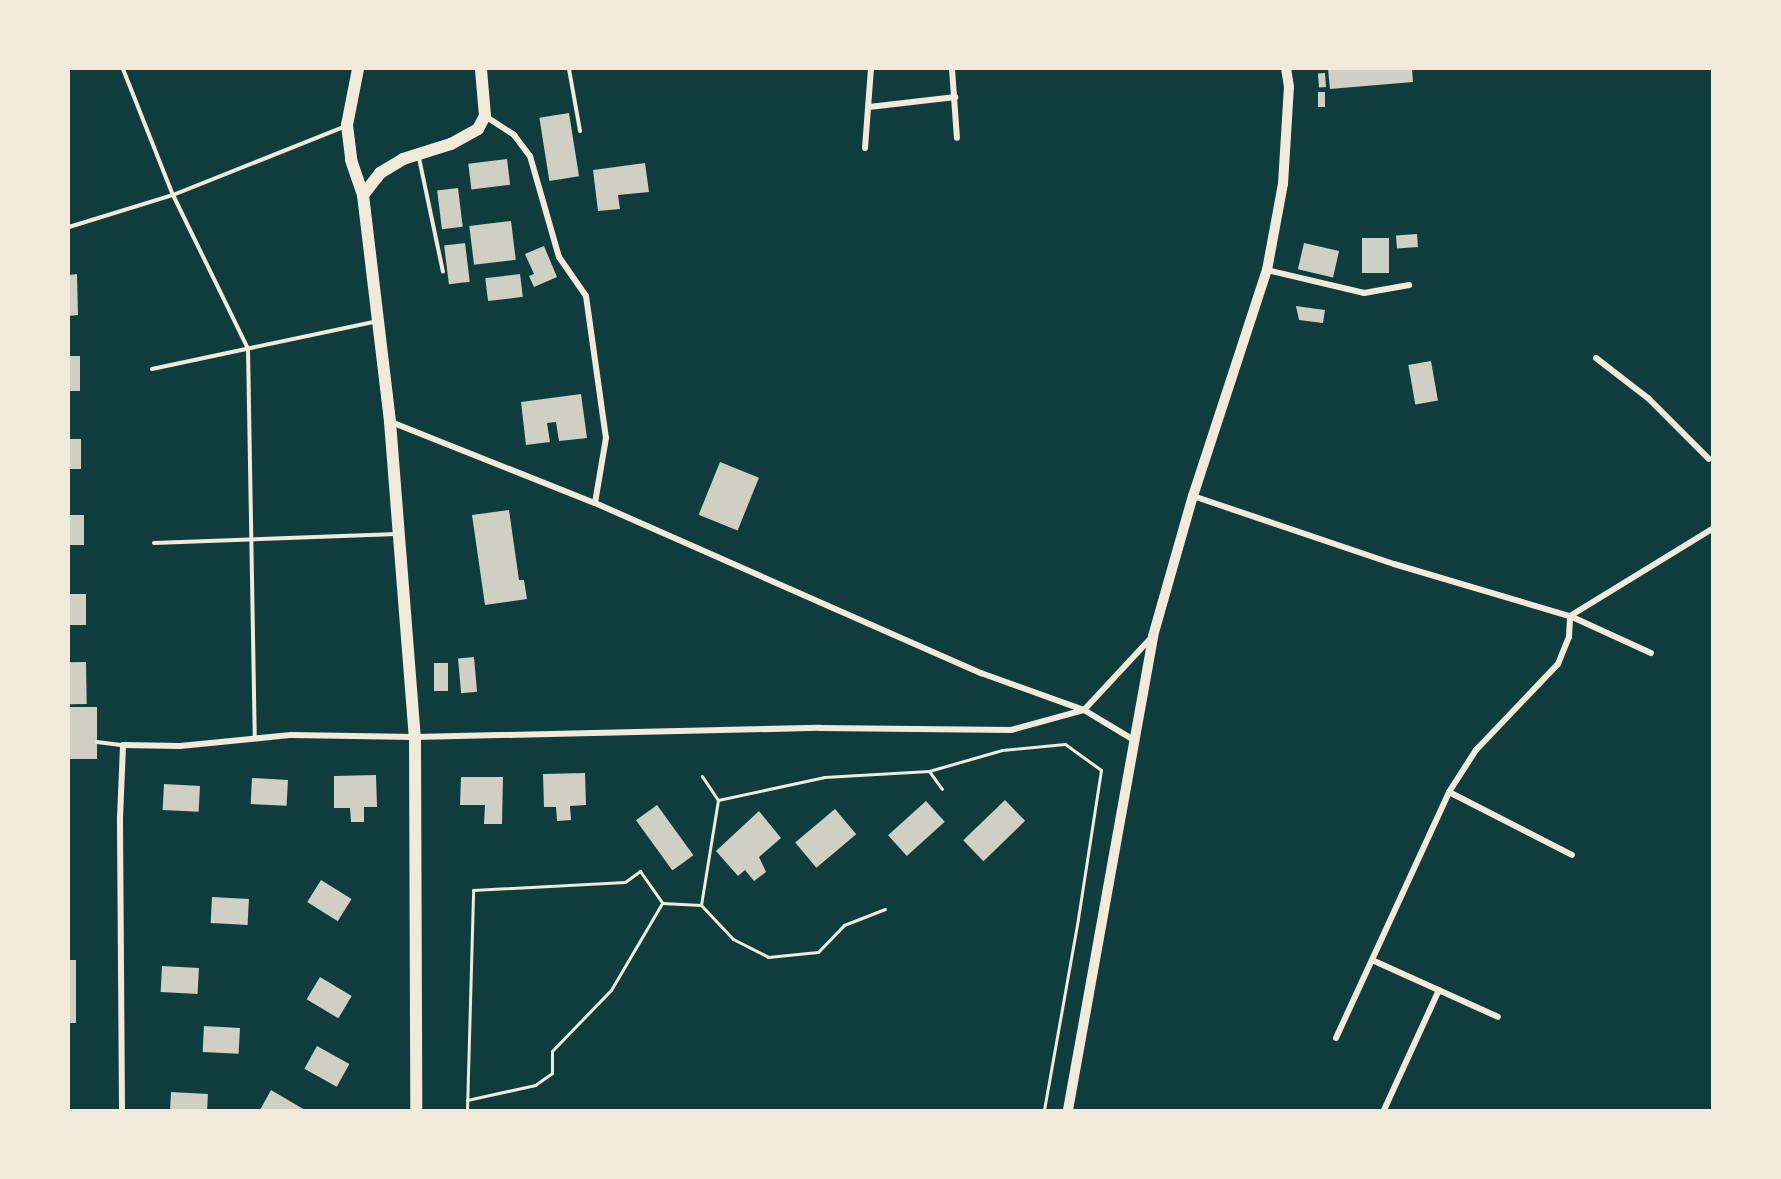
<!DOCTYPE html>
<html>
<head>
<meta charset="utf-8">
<style>
	body { margin:0 }
	#map { position:relative; width:1781px; height:1179px; overflow:hidden; background:#0f3d3e; font-family:"Work Sans",sans-serif }
	div>[style] { position:absolute }
	.building>* { inset:0; background:#cfcfc3; transform-origin:0 0 }
	.path>* { height:3px; margin:-1.5px; padding:0 1.5px; transform-origin:1.5px; border-radius:1.5px; background:#f1e9da }
	.service>* { height:4px; margin:-2px; padding:0 2px; transform-origin:2px; border-radius:2px; background:#f1e9da }
	.minor>* { height:6px; margin:-3px; padding:0 3px; transform-origin:3px; border-radius:3px; background:#f1e9da }
	.tertiary>* { height:10px; margin:-5px; padding:0 5px; transform-origin:5px; border-radius:5px; background:#f1e9da }
	.primary>* { height:12px; margin:-6px; padding:0 6px; transform-origin:6px; border-radius:6px; background:#f1e9da }
	span { translate:-50% -50%; white-space:nowrap; text-align:center; line-height:1.15; -webkit-text-stroke:6px #f1e9da; paint-order:stroke }
	.frame { position:absolute; inset:0; border:70px solid #f1e9da; pointer-events:none }
</style>
</head>
<body>
<div id="map">
	<div class="building">
		<div style="clip-path:polygon(1328px 69px,1412px 69px,1413px 82px,1330px 89px)"></div>
		<div style="left:1325px;top:73px;width:14px;height:7px;rotate:86deg"></div>
		<div style="left:1318px;top:92px;width:7px;height:15px"></div>
		<div style="left:569px;top:113px;width:64px;height:30px;rotate:81deg"></div>
		<div style="left:507px;top:159px;width:26px;height:39px;rotate:83deg"></div>
		<div style="clip-path:polygon(645px 163px,649px 192px,618px 195px,620px 209px,598px 211px,593px 170px)"></div>
		<div style="left:458px;top:188px;width:39px;height:21px;rotate:83deg"></div>
		<div style="left:511px;top:221px;width:39px;height:42px;rotate:83deg"></div>
		<div style="left:1417px;top:234px;width:13px;height:21px;rotate:86deg"></div>
		<div style="left:1389px;top:238px;width:35px;height:27px;rotate:90deg"></div>
		<div style="left:465px;top:243px;width:39px;height:21px;rotate:83deg"></div>
		<div style="left:1304px;top:243px;width:36px;height:27px;rotate:13deg"></div>
		<div style="clip-path:polygon(544px 246px,557px 277px,534px 287px,529px 276px,534px 274px,525px 254px)"></div>
		<div style="clip-path:polygon(77px 274px,78px 315px,69px 316px,69px 275px)"></div>
		<div style="left:520px;top:274px;width:23px;height:35px;rotate:83deg"></div>
		<div style="clip-path:polygon(1296px 306px,1325px 310px,1323px 323px,1299px 320px)"></div>
		<div style="left:69px;top:356px;width:11px;height:35px"></div>
		<div style="left:1431px;top:361px;width:40px;height:23px;rotate:80deg"></div>
		<div style="clip-path:polygon(581px 394px,587px 438px,559px 441px,556px 422px,547px 423px,550px 442px,526px 445px,521px 402px)"></div>
		<div style="left:69px;top:439px;width:12px;height:30px"></div>
		<div style="left:720px;top:462px;width:42px;height:57px;rotate:22deg"></div>
		<div style="clip-path:polygon(509px 510px,519px 580px,524px 580px,527px 599px,485px 605px,472px 515px)"></div>
		<div style="left:69px;top:515px;width:15px;height:30px"></div>
		<div style="left:69px;top:594px;width:17px;height:31px"></div>
		<div style="left:474px;top:657px;width:35px;height:16px;rotate:85deg"></div>
		<div style="left:86px;top:662px;width:42px;height:17px;rotate:89deg"></div>
		<div style="left:434px;top:663px;width:14px;height:28px"></div>
		<div style="left:69px;top:707px;width:28px;height:52px"></div>
		<div style="clip-path:polygon(585px 773px,586px 805px,570px 806px,571px 820px,557px 821px,556px 807px,544px 807px,543px 774px)"></div>
		<div style="clip-path:polygon(376px 775px,377px 807px,364px 807px,364px 822px,351px 822px,350px 808px,334px 808px,334px 776px)"></div>
		<div style="clip-path:polygon(461px 777px,503px 777px,502px 824px,484px 824px,485px 805px,460px 805px)"></div>
		<div style="left:252px;top:778px;width:36px;height:26px;rotate:3deg"></div>
		<div style="left:164px;top:784px;width:36px;height:26px;rotate:3deg"></div>
		<div style="left:1005px;top:800px;width:29px;height:58px;rotate:46deg"></div>
		<div style="left:926px;top:801px;width:28px;height:51px;rotate:48deg"></div>
		<div style="left:657px;top:805px;width:62px;height:26px;rotate:54deg"></div>
		<div style="left:835px;top:809px;width:33px;height:52px;rotate:50deg"></div>
		<div style="clip-path:polygon(759px 811px,781px 838px,759px 857px,766px 872px,754px 881px,745px 870px,738px 876px,716px 851px)"></div>
		<div style="left:321px;top:880px;width:36px;height:26px;rotate:32deg"></div>
		<div style="left:212px;top:897px;width:37px;height:26px;rotate:3deg"></div>
		<div style="left:69px;top:960px;width:7px;height:63px"></div>
		<div style="left:162px;top:966px;width:37px;height:26px;rotate:3deg"></div>
		<div style="left:320px;top:977px;width:37px;height:26px;rotate:31deg"></div>
		<div style="left:204px;top:1026px;width:36px;height:26px;rotate:3deg"></div>
		<div style="left:317px;top:1046px;width:37px;height:26px;rotate:29deg"></div>
		<div style="clip-path:polygon(271px 1090px,305px 1110px,260px 1110px)"></div>
		<div style="left:171px;top:1092px;width:37px;height:18px;rotate:3deg"></div>
	</div>
	<div class="path">
		<div style="left:929px;top:771px;width:76px;rotate:-16deg"></div>
		<div style="left:1002px;top:750px;width:63px;rotate:-5.4deg"></div>
		<div style="left:1065px;top:744px;width:44px;rotate:35.8deg"></div>
		<div style="left:1101px;top:770px;width:151px;rotate:98.8deg"></div>
		<div style="left:1078px;top:919px;width:194px;rotate:100.1deg"></div>
		<div style="left:718px;top:800px;width:108px;rotate:-12.2deg"></div>
		<div style="left:824px;top:777px;width:105px;rotate:-3.3deg"></div>
		<div style="left:929px;top:771px;width:22px;rotate:54deg"></div>
		<div style="left:701px;top:905px;width:47px;rotate:46.7deg"></div>
		<div style="left:733px;top:939px;width:39px;rotate:27deg"></div>
		<div style="left:768px;top:957px;width:50px;rotate:-5.7deg"></div>
		<div style="left:818px;top:952px;width:37px;rotate:-46deg"></div>
		<div style="left:844px;top:925px;width:44px;rotate:-21.3deg"></div>
		<div style="left:467px;top:1100px;width:70px;rotate:-12.4deg"></div>
		<div style="left:535px;top:1085px;width:21px;rotate:-35deg"></div>
		<div style="left:552px;top:1073px;width:22px;rotate:-90deg"></div>
		<div style="left:552px;top:1051px;width:85px;rotate:-46deg"></div>
		<div style="left:611px;top:990px;width:101px;rotate:-59.6deg"></div>
		<div style="left:662px;top:903px;width:39px;rotate:3deg"></div>
		<div style="left:701px;top:905px;width:106px;rotate:-80.8deg"></div>
		<div style="left:718px;top:800px;width:29px;rotate:-124deg"></div>
		<div style="left:467px;top:1110px;width:220px;rotate:-88.4deg"></div>
		<div style="left:473px;top:890px;width:152px;rotate:-3deg"></div>
		<div style="left:625px;top:882px;width:19px;rotate:-36deg"></div>
		<div style="left:640px;top:871px;width:39px;rotate:55deg"></div>
	</div>
	<div class="service">
		<div style="left:123px;top:69px;width:136px;rotate:68.4deg"></div>
		<div style="left:173px;top:195px;width:171px;rotate:64deg"></div>
		<div style="left:248px;top:349px;width:389px;rotate:89deg"></div>
		<div style="left:569px;top:69px;width:63px;rotate:79.9deg"></div>
		<div style="left:419px;top:158px;width:116px;rotate:78.1deg"></div>
		<div style="left:69px;top:227px;width:109px;rotate:-17.1deg"></div>
		<div style="left:173px;top:195px;width:186px;rotate:-21.7deg"></div>
		<div style="left:152px;top:369px;width:230px;rotate:-12deg"></div>
		<div style="left:154px;top:543px;width:243px;rotate:-2.1deg"></div>
		<div style="left:97px;top:742px;width:26px;rotate:7deg"></div>
	</div>
	<div class="minor">
		<div style="left:952px;top:69px;width:69px;rotate:85.9deg"></div>
		<div style="left:869px;top:107px;width:87px;rotate:-6.6deg"></div>
		<div style="left:485px;top:116px;width:35px;rotate:33deg"></div>
		<div style="left:514px;top:135px;width:26px;rotate:53deg"></div>
		<div style="left:530px;top:156px;width:105px;rotate:74deg"></div>
		<div style="left:559px;top:257px;width:47px;rotate:55.3deg"></div>
		<div style="left:586px;top:296px;width:143px;rotate:82deg"></div>
		<div style="left:606px;top:438px;width:66px;rotate:99.6deg"></div>
		<div style="left:865px;top:148px;width:79px;rotate:-85.7deg"></div>
		<div style="left:1267px;top:270px;width:100px;rotate:13.3deg"></div>
		<div style="left:1364px;top:293px;width:46px;rotate:-10.1deg"></div>
		<div style="left:1596px;top:358px;width:66px;rotate:37.6deg"></div>
		<div style="left:1648px;top:398px;width:86px;rotate:45deg"></div>
		<div style="left:391px;top:422px;width:219px;rotate:21.7deg"></div>
		<div style="left:595px;top:503px;width:422px;rotate:23.8deg"></div>
		<div style="left:981px;top:673px;width:109px;rotate:19.8deg"></div>
		<div style="left:1084px;top:710px;width:58px;rotate:31deg"></div>
		<div style="left:1193px;top:496px;width:212px;rotate:18.7deg"></div>
		<div style="left:1394px;top:564px;width:184px;rotate:16.5deg"></div>
		<div style="left:1570px;top:616px;width:89px;rotate:24.6deg"></div>
		<div style="left:1449px;top:792px;width:138px;rotate:27.1deg"></div>
		<div style="left:1372px;top:960px;width:138px;rotate:24.3deg"></div>
		<div style="left:1336px;top:1038px;width:271px;rotate:-65.3deg"></div>
		<div style="left:1449px;top:792px;width:50px;rotate:-57.3deg"></div>
		<div style="left:1476px;top:750px;width:119px;rotate:-46.4deg"></div>
		<div style="left:1558px;top:664px;width:29px;rotate:-68deg"></div>
		<div style="left:1569px;top:637px;width:21px;rotate:-87deg"></div>
		<div style="left:1570px;top:616px;width:167px;rotate:-31.5deg"></div>
		<div style="left:122px;top:1110px;width:292px;rotate:-90.4deg"></div>
		<div style="left:120px;top:818px;width:73px;rotate:-87.6deg"></div>
		<div style="left:123px;top:745px;width:57px;rotate:1deg"></div>
		<div style="left:180px;top:746px;width:112px;rotate:-5.7deg"></div>
		<div style="left:291px;top:735px;width:124px;rotate:0.9deg"></div>
		<div style="left:415px;top:737px;width:405px;rotate:-1.3deg"></div>
		<div style="left:820px;top:728px;width:191px;rotate:0.6deg"></div>
		<div style="left:1011px;top:730px;width:76px;rotate:-15.3deg"></div>
		<div style="left:1084px;top:710px;width:97px;rotate:-47.1deg"></div>
		<div style="left:1384px;top:1110px;width:132px;rotate:-65.4deg"></div>
	</div>
	<div class="tertiary">
		<div style="left:1068px;top:1110px;width:482px;rotate:-79.8deg"></div>
		<div style="left:1153px;top:636px;width:146px;rotate:-74.1deg"></div>
		<div style="left:1193px;top:496px;width:238px;rotate:-71.9deg"></div>
		<div style="left:1267px;top:270px;width:87px;rotate:-79.5deg"></div>
		<div style="left:1283px;top:184px;width:97px;rotate:-86.5deg"></div>
		<div style="left:1289px;top:87px;width:18px;rotate:-99deg"></div>
	</div>
	<div class="primary">
		<div style="left:358px;top:69px;width:57px;rotate:101.1deg"></div>
		<div style="left:347px;top:125px;width:35px;rotate:83deg"></div>
		<div style="left:351px;top:160px;width:37px;rotate:71deg"></div>
		<div style="left:363px;top:195px;width:229px;rotate:83.2deg"></div>
		<div style="left:390px;top:422px;width:316px;rotate:85.5deg"></div>
		<div style="left:415px;top:737px;width:373px;rotate:89.8deg"></div>
		<div style="left:363px;top:195px;width:28px;rotate:-52deg"></div>
		<div style="left:380px;top:173px;width:27px;rotate:-31deg"></div>
		<div style="left:403px;top:159px;width:50px;rotate:-17.4deg"></div>
		<div style="left:451px;top:144px;width:31px;rotate:-29deg"></div>
		<div style="left:478px;top:129px;width:15px;rotate:-62deg"></div>
		<div style="left:485px;top:116px;width:47px;rotate:-94.9deg"></div>
	</div>
	<div class="frame"></div>
</div>
</body>
</html>
